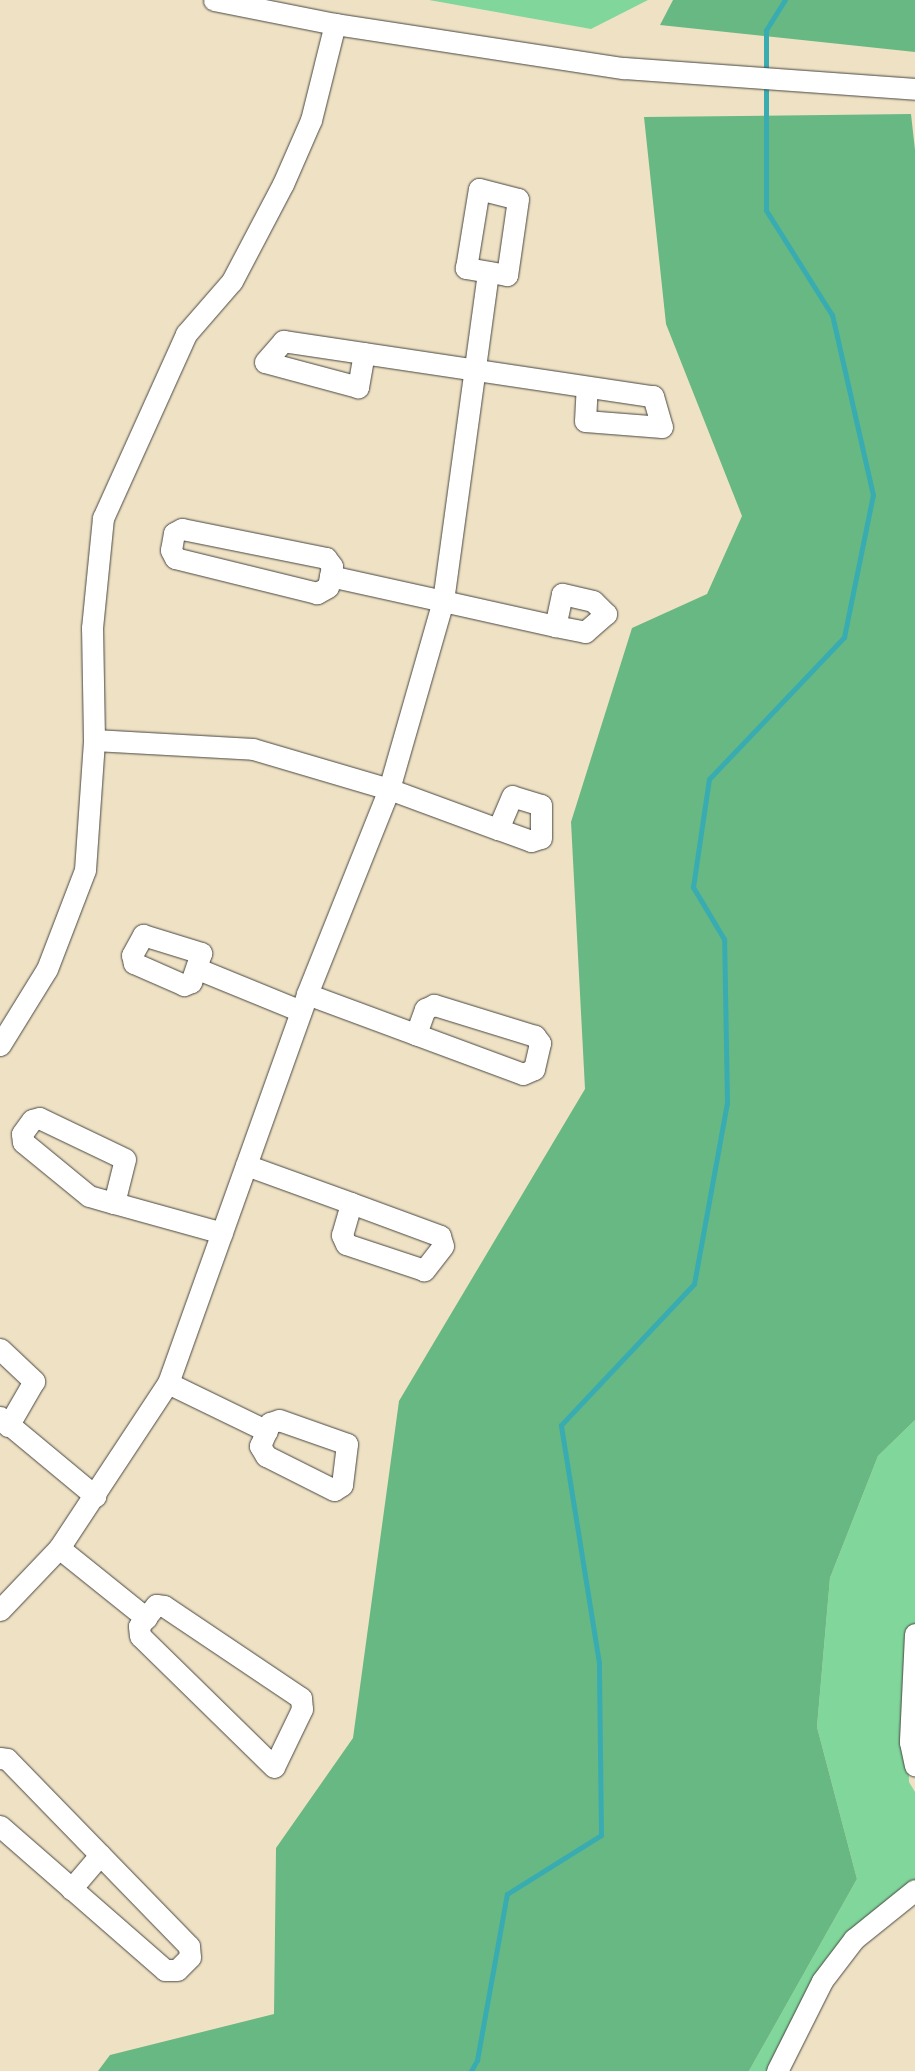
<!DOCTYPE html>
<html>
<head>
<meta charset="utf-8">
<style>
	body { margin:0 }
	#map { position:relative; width:915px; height:2071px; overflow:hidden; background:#efe2c4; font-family:"Playpen Sans",sans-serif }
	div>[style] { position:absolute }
	.green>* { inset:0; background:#81d79b }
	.forest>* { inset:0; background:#68b883 }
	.stream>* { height:5px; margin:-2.5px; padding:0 2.5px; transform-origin:2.5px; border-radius:2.5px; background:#39acb2 }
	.roads { filter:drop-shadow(0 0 1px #484642) drop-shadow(0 0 1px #484642) }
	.minor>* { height:21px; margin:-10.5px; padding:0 10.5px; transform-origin:10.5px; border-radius:10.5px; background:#fff }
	span { translate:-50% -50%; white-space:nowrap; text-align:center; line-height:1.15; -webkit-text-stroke:4px #fdfcf7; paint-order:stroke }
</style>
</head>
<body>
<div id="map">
	<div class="green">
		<div style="clip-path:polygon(429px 0,648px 0,591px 29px)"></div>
		<div style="clip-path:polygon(915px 1420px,915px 1636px,908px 1723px,909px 1782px,915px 1792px,915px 1883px,816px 1999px,781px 2071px,749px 2071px,857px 1879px,817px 1727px,830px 1578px,878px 1456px)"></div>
	</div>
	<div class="forest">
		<div style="clip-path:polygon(673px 0,915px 0,915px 52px,660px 25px)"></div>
		<div style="clip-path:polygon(911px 114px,915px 150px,915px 1420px,878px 1456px,830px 1578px,817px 1727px,857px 1879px,749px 2071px,98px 2071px,110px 2055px,274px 2014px,276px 1848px,353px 1738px,399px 1401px,585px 1089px,571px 822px,632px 628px,707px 594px,742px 516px,666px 324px,644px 117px)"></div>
	</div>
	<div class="stream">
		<div style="left:766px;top:75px;width:45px;rotate:-90deg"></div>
		<div style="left:766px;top:30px;width:36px;rotate:-58deg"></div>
		<div style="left:471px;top:2071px;width:13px;rotate:-61deg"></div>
		<div style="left:477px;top:2060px;width:169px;rotate:-79.8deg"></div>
		<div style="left:507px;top:1894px;width:111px;rotate:-32.1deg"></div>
		<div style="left:601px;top:1835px;width:172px;rotate:-90.7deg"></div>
		<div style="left:599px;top:1663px;width:241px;rotate:-99.1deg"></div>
		<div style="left:561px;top:1425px;width:194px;rotate:-46.7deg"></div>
		<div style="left:694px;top:1284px;width:184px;rotate:-79.7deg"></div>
		<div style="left:727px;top:1103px;width:164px;rotate:-91deg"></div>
		<div style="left:724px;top:939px;width:61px;rotate:-120.8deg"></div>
		<div style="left:693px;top:887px;width:109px;rotate:-81.6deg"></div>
		<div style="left:709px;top:779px;width:196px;rotate:-46.4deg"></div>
		<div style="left:844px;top:637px;width:145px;rotate:-78.5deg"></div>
		<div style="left:873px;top:495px;width:185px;rotate:-102.8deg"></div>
		<div style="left:832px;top:315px;width:124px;rotate:-122.2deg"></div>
		<div style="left:766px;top:210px;width:127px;rotate:-90deg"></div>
	</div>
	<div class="roads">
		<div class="minor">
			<div style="left:214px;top:0;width:123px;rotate:11.2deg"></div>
			<div style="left:335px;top:24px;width:292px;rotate:8.7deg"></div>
			<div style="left:624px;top:68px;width:292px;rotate:4.1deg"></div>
			<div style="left:479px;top:189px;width:40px;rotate:14.4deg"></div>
			<div style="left:518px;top:199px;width:77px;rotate:98.2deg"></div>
			<div style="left:507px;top:275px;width:42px;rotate:-170.3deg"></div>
			<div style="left:466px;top:268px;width:80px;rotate:-80.7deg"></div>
			<div style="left:364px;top:353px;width:35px;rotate:100deg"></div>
			<div style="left:358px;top:387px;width:96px;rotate:-165deg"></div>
			<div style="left:265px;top:362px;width:28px;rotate:-49deg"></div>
			<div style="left:283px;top:341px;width:374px;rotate:8.5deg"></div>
			<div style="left:653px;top:396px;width:32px;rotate:74deg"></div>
			<div style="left:662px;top:427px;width:77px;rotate:-175.5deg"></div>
			<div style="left:585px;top:421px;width:34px;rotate:-87deg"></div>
			<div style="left:182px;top:529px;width:147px;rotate:11.4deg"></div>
			<div style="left:326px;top:558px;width:10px;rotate:53deg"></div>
			<div style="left:332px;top:566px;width:21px;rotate:101deg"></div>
			<div style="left:328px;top:587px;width:13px;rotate:151deg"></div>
			<div style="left:317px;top:593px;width:146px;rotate:-166.2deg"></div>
			<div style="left:175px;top:558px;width:9px;rotate:-117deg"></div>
			<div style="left:171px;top:550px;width:17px;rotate:-80deg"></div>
			<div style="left:174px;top:533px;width:9px;rotate:-27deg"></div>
			<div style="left:330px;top:576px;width:116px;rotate:12.5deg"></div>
			<div style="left:443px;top:601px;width:115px;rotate:12.6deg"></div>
			<div style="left:555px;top:626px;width:31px;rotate:11deg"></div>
			<div style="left:585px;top:632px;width:28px;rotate:-41deg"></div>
			<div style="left:606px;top:614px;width:18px;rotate:-135deg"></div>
			<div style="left:593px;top:601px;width:32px;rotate:-167deg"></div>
			<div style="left:562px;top:594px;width:33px;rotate:102deg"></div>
			<div style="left:94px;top:740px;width:159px;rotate:3.2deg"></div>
			<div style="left:253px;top:749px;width:142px;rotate:16.4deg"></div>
			<div style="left:389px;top:789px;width:116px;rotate:20.2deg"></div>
			<div style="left:498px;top:829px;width:35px;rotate:20deg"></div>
			<div style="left:531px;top:841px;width:10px;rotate:-17deg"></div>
			<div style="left:541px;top:838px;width:33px;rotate:-90deg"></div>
			<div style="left:541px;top:805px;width:30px;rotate:-163deg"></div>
			<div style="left:512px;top:796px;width:36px;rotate:113deg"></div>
			<div style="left:143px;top:935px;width:61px;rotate:17.2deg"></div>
			<div style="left:201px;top:953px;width:31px;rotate:109deg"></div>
			<div style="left:191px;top:982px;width:8px;rotate:157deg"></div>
			<div style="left:184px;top:985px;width:55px;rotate:-156.3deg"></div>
			<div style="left:134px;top:963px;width:8px;rotate:-104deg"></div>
			<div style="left:132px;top:955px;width:23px;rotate:-61deg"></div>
			<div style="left:198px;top:969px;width:111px;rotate:22.2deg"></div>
			<div style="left:307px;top:994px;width:230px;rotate:20.3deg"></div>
			<div style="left:523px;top:1074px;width:12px;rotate:-24deg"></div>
			<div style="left:534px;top:1069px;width:27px;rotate:-77deg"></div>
			<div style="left:540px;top:1043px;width:9px;rotate:-126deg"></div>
			<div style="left:535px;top:1036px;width:106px;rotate:-162.9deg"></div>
			<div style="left:434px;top:1005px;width:10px;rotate:156deg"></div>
			<div style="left:425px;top:1009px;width:27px;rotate:110deg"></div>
			<div style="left:0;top:1045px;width:89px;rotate:-58.3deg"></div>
			<div style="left:47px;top:969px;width:106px;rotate:-69deg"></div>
			<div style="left:85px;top:870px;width:130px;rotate:-86deg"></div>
			<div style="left:94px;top:740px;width:112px;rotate:-91deg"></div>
			<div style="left:92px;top:628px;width:111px;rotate:-84.3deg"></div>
			<div style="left:103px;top:518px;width:202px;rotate:-65.7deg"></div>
			<div style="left:186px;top:334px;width:70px;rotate:-49deg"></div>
			<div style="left:232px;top:281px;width:110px;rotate:-62.3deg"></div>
			<div style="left:283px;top:184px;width:70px;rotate:-66.4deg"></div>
			<div style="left:311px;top:120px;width:99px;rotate:-76deg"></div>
			<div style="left:246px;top:1165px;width:112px;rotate:19.9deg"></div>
			<div style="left:351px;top:1203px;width:95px;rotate:20.3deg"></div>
			<div style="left:440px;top:1236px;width:10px;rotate:73deg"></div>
			<div style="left:443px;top:1246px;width:31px;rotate:128deg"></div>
			<div style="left:424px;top:1270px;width:82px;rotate:-161.6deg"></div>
			<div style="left:346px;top:1244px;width:10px;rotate:-114deg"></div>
			<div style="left:342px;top:1235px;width:33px;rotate:-74deg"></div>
			<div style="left:114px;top:1203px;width:45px;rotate:-76deg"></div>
			<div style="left:125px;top:1159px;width:95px;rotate:-154.5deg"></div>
			<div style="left:39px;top:1118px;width:7px;rotate:164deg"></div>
			<div style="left:32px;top:1120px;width:17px;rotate:126deg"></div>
			<div style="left:22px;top:1134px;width:8px;rotate:83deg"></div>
			<div style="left:23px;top:1142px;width:85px;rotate:39.3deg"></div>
			<div style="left:89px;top:1196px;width:26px;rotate:16deg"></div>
			<div style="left:114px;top:1203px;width:112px;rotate:15.5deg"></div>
			<div style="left:0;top:1349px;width:47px;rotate:43.3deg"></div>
			<div style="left:34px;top:1381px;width:52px;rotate:120deg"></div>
			<div style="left:168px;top:1383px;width:110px;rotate:25.9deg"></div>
			<div style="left:0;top:1417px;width:124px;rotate:39.7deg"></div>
			<div style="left:279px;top:1420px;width:72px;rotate:19.4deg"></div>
			<div style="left:347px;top:1444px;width:41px;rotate:97deg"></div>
			<div style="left:342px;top:1485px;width:9px;rotate:148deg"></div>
			<div style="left:334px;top:1490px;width:76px;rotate:-153.4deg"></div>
			<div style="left:266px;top:1456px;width:12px;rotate:-121deg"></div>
			<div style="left:260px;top:1446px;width:25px;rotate:-67deg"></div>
			<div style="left:270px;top:1423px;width:9px;rotate:-18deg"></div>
			<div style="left:59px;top:1548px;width:112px;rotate:38.8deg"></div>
			<div style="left:156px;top:1605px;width:8px;rotate:7deg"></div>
			<div style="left:164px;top:1606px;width:165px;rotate:33.9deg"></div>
			<div style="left:301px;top:1698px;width:11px;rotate:85deg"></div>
			<div style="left:302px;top:1709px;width:64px;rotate:115.8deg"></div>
			<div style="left:274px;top:1767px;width:187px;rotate:-135.6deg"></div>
			<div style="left:140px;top:1636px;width:10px;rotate:-96deg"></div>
			<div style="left:139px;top:1626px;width:27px;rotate:-51deg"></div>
			<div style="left:0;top:1610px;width:86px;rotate:-46.4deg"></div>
			<div style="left:59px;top:1548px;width:198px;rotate:-56.6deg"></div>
			<div style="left:168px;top:1383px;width:413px;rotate:-70.3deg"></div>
			<div style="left:307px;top:994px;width:221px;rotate:-68.2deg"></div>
			<div style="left:389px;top:789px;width:196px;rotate:-74deg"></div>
			<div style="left:443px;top:601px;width:332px;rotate:-82.2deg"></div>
			<div style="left:915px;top:1634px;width:108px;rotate:92.7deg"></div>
			<div style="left:910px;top:1742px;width:24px;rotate:78deg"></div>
			<div style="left:0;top:1758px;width:7px;rotate:8deg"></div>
			<div style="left:7px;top:1759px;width:261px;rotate:45.8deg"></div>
			<div style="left:189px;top:1946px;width:11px;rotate:85deg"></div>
			<div style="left:190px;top:1957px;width:18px;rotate:135deg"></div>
			<div style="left:177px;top:1970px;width:12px;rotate:180deg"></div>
			<div style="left:165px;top:1970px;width:219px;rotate:-138.9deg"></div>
			<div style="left:71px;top:1889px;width:45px;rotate:-49.5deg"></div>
			<div style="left:777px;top:2071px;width:101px;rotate:-63.4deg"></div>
			<div style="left:822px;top:1981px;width:53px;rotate:-52.7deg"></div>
			<div style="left:854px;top:1939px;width:78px;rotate:-38.8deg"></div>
		</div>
	</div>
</div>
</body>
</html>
